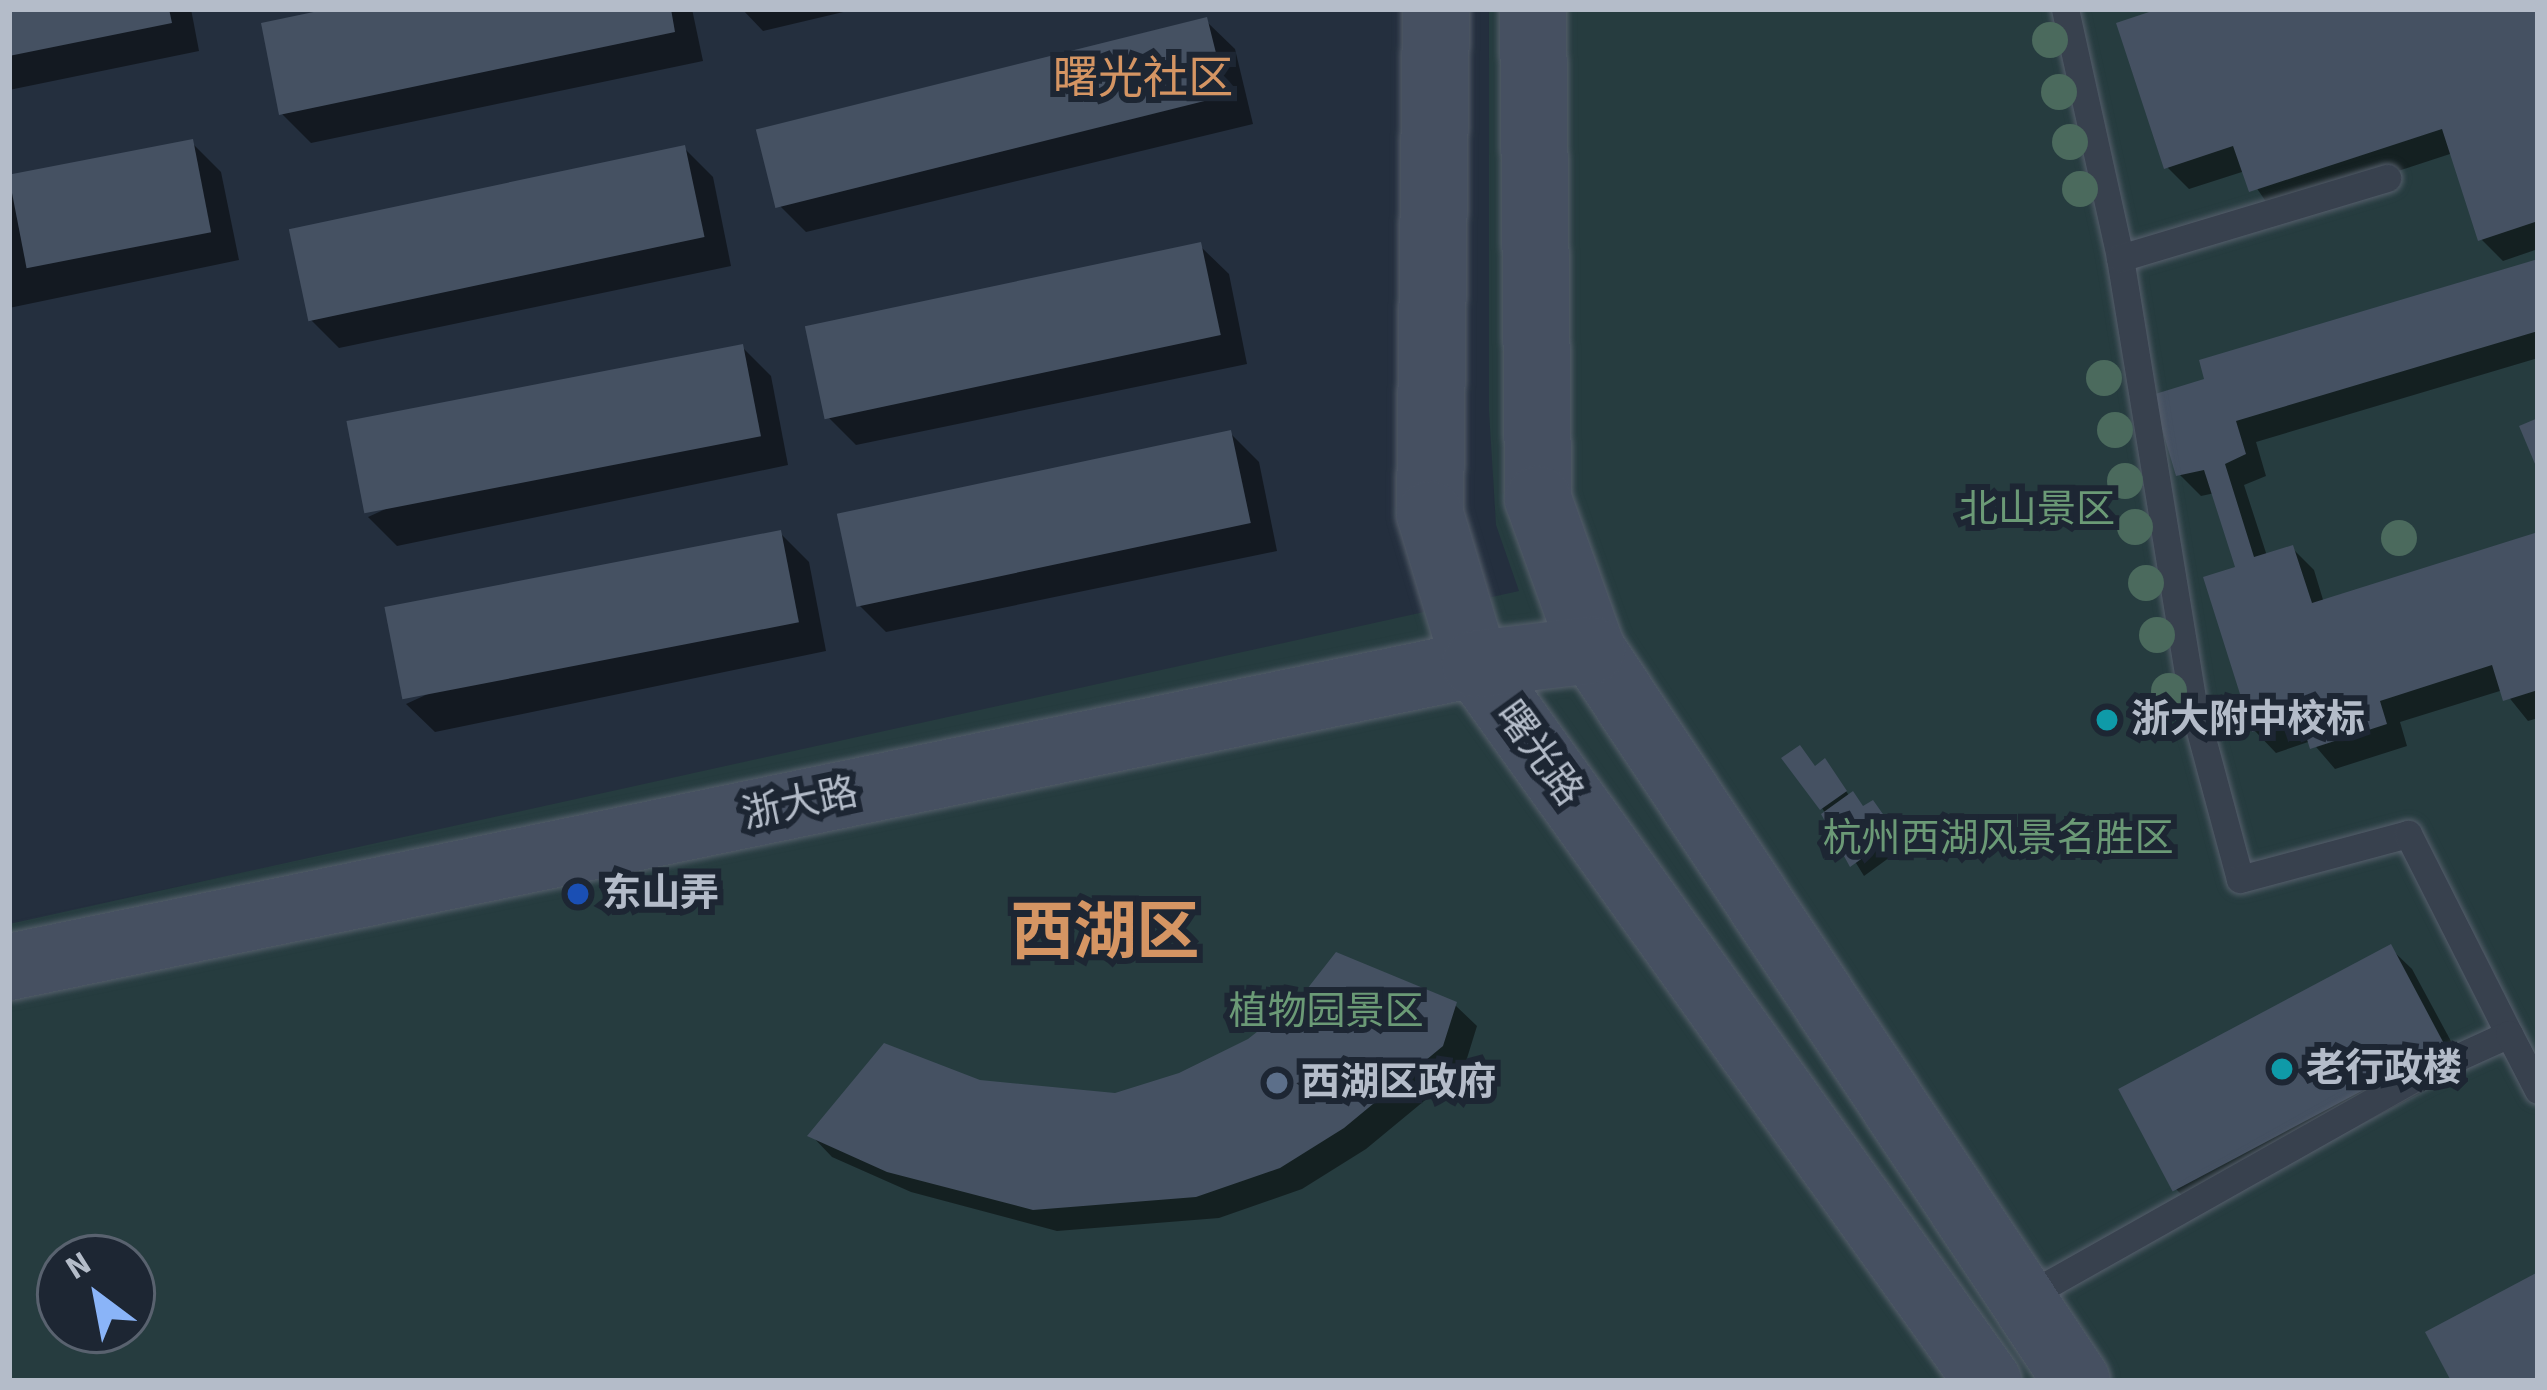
<!DOCTYPE html>
<html>
<head>
<meta charset="utf-8">
<style>
	body { margin:0 }
	#map { position:relative; width:2547px; height:1390px; overflow:hidden; background:#242f3e; font-family:"Source Sans 3","Noto Sans SC",sans-serif }
	div>[style] { position:absolute }
	.green>* { inset:0; background:#263c3f }
	.shadow>* { inset:0; background:#0007 }
	.building>* { inset:0; background:#455162; transform-origin:0 0 }
	.roads { filter:drop-shadow(0 0 3px #565f6c) drop-shadow(0 0 3px #565f6c) }
	.lane>* { height:27px; margin:-13.5px; padding:0 13.5px; transform-origin:13.5px; border-radius:13.5px; background:#38414e }
	.secondary>* { height:66px; margin:-33px; padding:0 33px; transform-origin:33px; border-radius:33px; background:#465061 }
	.trees>* { width:36px; height:36px; margin:-18px; border-radius:50%; background:#4b6a5d }
	.dots>* { width:33px; height:33px; translate:-50% -50%; box-sizing:border-box; border:6px solid #1d2633; border-radius:50% }
	span { translate:-50% -50%; white-space:nowrap; text-align:center; line-height:1.15; -webkit-text-stroke:12px #1d2633; paint-order:stroke }
	.park-label { font-size:39px; color:#6b9a76 }
	.poi-label { font-size:39px; color:#b4bcc9; font-weight:700 }
	.left { translate:0 -50%; text-align:left }
	.street-label { font-size:39px; color:#b4bcc9 }
	.quarter-label { font-size:45px; color:#d59563 }
	.town-label { font-size:63px; color:#d59563; font-weight:700 }
	.frame { position:absolute; inset:0; border:12px solid #b4bcc9; pointer-events:none }
	.north { position:absolute; left:36px; top:1234px; width:120px; height:120px; box-sizing:border-box; background:#1d2633; border:3px solid #59626f; border-radius:50%; rotate:328deg; font-size:33px; font-weight:700; line-height:48px; text-align:center; color:#b4bcc9 }
	.north::after { content:''; display:block; margin:auto; width:42px; height:54px; background:#8ab4f8; clip-path:polygon(50% 0,100% 100%,50% 72%,0 100%) }
</style>
</head>
<body>
<div id="map">
	<div class="green">
		<div style="clip-path:polygon(evenodd,1489px 9px,2538px 9px,2538px 1381px,9px 1381px,9px 924px,1519px 591px,1496px 525px,1489px 411px,1489px 9px,60px 1258px,132px 1258px,132px 1330px,60px 1330px,60px 1258px)"></div>
	</div>
	<div class="shadow">
		<div style="clip-path:polygon(9px 9px,191px 9px,199px 51px,9px 90px)"></div>
		<div style="clip-path:polygon(342px 9px,692px 9px,703px 61px,311px 143px,282px 114px)"></div>
		<div style="clip-path:polygon(742px 9px,856px 9px,763px 31px)"></div>
		<div style="clip-path:polygon(2167px 9px,2538px 9px,2538px 249px,2503px 261px,2481px 239px,2453px 153px,2273px 212px,2245px 171px,2189px 189px,2167px 167px)"></div>
		<div style="clip-path:polygon(1206px 21px,1235px 49px,1253px 124px,806px 232px,777px 203px)"></div>
		<div style="clip-path:polygon(192px 143px,221px 172px,239px 260px,9px 308px,9px 181px)"></div>
		<div style="clip-path:polygon(684px 148px,713px 177px,731px 266px,339px 348px,310px 319px)"></div>
		<div style="clip-path:polygon(1200px 246px,1229px 274px,1247px 364px,856px 445px,827px 416px)"></div>
		<div style="clip-path:polygon(2538px 262px,2538px 358px,2256px 442px,2266px 476px,2244px 485px,2267px 556px,2292px 548px,2314px 570px,2324px 603px,2538px 535px,2538px 718px,2528px 721px,2503px 690px,2400px 722px,2407px 746px,2335px 769px,2311px 741px,2276px 753px,2255px 731px,2239px 569px,2215px 493px,2201px 496px,2179px 474px,2156px 397px)"></div>
		<div style="clip-path:polygon(742px 347px,771px 376px,788px 465px,397px 546px,368px 517px)"></div>
		<div style="clip-path:polygon(1230px 433px,1259px 462px,1277px 551px,886px 632px,857px 603px)"></div>
		<div style="clip-path:polygon(780px 533px,809px 562px,826px 651px,435px 732px,406px 704px)"></div>
		<div style="clip-path:polygon(1830px 767px,1850px 797px,1865px 808px,1873px 804px,1898px 836px,1889px 842px,1897px 852px,1864px 876px,1822px 808px,1815px 769px)"></div>
		<div style="clip-path:polygon(2390px 948px,2412px 969px,2466px 1069px,2197px 1211px,2176px 1189px)"></div>
		<div style="clip-path:polygon(1455px 1005px,1477px 1026px,1464px 1068px,1366px 1149px,1302px 1189px,1219px 1218px,1057px 1231px,911px 1192px,832px 1157px,811px 1135px,979px 1083px,1115px 1096px)"></div>
	</div>
	<div class="building">
		<div style="clip-path:polygon(9px 9px,169px 9px,172px 23px,9px 56px)"></div>
		<div style="clip-path:polygon(328px 9px,671px 9px,675px 32px,279px 115px,261px 23px)"></div>
		<div style="clip-path:polygon(2158px 9px,2538px 9px,2538px 221px,2478px 241px,2442px 129px,2249px 192px,2233px 146px,2164px 169px,2116px 23px)"></div>
		<div style="left:1207px;top:17px;width:81px;height:465px;rotate:76deg"></div>
		<div style="left:193px;top:139px;width:95px;height:188px;rotate:79deg"></div>
		<div style="left:685px;top:145px;width:94px;height:405px;rotate:78deg"></div>
		<div style="left:1201px;top:242px;width:95px;height:405px;rotate:78deg"></div>
		<div style="clip-path:polygon(2538px 259px,2538px 331px,2236px 421px,2246px 454px,2225px 464px,2254px 557px,2293px 545px,2312px 603px,2538px 532px,2538px 690px,2503px 701px,2492px 665px,2380px 701px,2387px 724px,2310px 749px,2300px 717px,2252px 732px,2203px 577px,2235px 567px,2204px 470px,2176px 476px,2152px 395px,2204px 379px,2199px 360px)"></div>
		<div style="left:743px;top:344px;width:94px;height:404px;rotate:79deg"></div>
		<div style="clip-path:polygon(2538px 418px,2538px 471px,2519px 426px)"></div>
		<div style="left:1231px;top:430px;width:95px;height:403px;rotate:78deg"></div>
		<div style="left:781px;top:530px;width:94px;height:404px;rotate:79deg"></div>
		<div style="clip-path:polygon(1800px 745px,1815px 766px,1825px 758px,1847px 791px,1820px 810px,1781px 758px)"></div>
		<div style="clip-path:polygon(1853px 791px,1863px 806px,1873px 800px,1890px 824px,1880px 830px,1888px 840px,1850px 867px,1821px 814px)"></div>
		<div style="left:2391px;top:944px;width:116px;height:309px;rotate:62deg"></div>
		<div style="clip-path:polygon(1336px 952px,1457px 1002px,1443px 1046px,1344px 1128px,1280px 1168px,1196px 1197px,1033px 1210px,887px 1172px,807px 1136px,884px 1043px,980px 1080px,1115px 1093px,1179px 1073px,1248px 1039px,1300px 998px)"></div>
		<div style="clip-path:polygon(2538px 1272px,2538px 1381px,2451px 1381px,2425px 1332px)"></div>
	</div>
	<div class="roads">
		<div class="lane">
			<div style="left:2065px;top:9px;width:255px;rotate:77.5deg"></div>
			<div style="left:2120px;top:258px;width:453px;rotate:80.7deg"></div>
			<div style="left:2193px;top:705px;width:180px;rotate:74.9deg"></div>
			<div style="left:2240px;top:879px;width:174px;rotate:-15deg"></div>
			<div style="left:2408px;top:834px;width:224px;rotate:63.2deg"></div>
			<div style="left:2120px;top:258px;width:279px;rotate:-16.7deg"></div>
			<div style="left:2022px;top:1299px;width:460px;rotate:-29.4deg"></div>
			<div style="left:2423px;top:1073px;width:94px;rotate:-24.4deg"></div>
			<div style="left:2509px;top:1034px;width:63px;rotate:62.6deg"></div>
		</div>
		<div class="secondary">
			<div style="left:1436px;top:9px;width:505px;rotate:90.68deg"></div>
			<div style="left:1430px;top:514px;width:157px;rotate:73.3deg"></div>
			<div style="left:1475px;top:664px;width:882px;rotate:54.42deg"></div>
			<div style="left:1533px;top:9px;width:490px;rotate:89.4deg"></div>
			<div style="left:1538px;top:499px;width:160px;rotate:70.3deg"></div>
			<div style="left:1592px;top:650px;width:877px;rotate:56.44deg"></div>
			<div style="left:9px;top:967px;width:1497px;rotate:-11.68deg"></div>
			<div style="left:1475px;top:664px;width:118px;rotate:-6.8deg"></div>
		</div>
	</div>
	<div class="trees">
		<div style="left:2050px;top:40px"></div>
		<div style="left:2059px;top:92px"></div>
		<div style="left:2070px;top:142px"></div>
		<div style="left:2080px;top:189px"></div>
		<div style="left:2104px;top:378px"></div>
		<div style="left:2115px;top:430px"></div>
		<div style="left:2125px;top:481px"></div>
		<div style="left:2135px;top:527px"></div>
		<div style="left:2399px;top:538px"></div>
		<div style="left:2146px;top:583px"></div>
		<div style="left:2157px;top:635px"></div>
		<div style="left:2169px;top:691px"></div>
	</div>
	<div class="dots">
		<div style="left:2107px;top:720px;background:#0f9aa8"></div>
		<div style="left:578px;top:894px;background:#1a4fb4"></div>
		<div style="left:2282px;top:1069px;background:#0f9aa8"></div>
		<div style="left:1277px;top:1083px;background:#5c6f8a"></div>
	</div>
	<div class="park-label">
		<span style="left:2037px;top:510px">北山景区</span>
		<span style="left:1998px;top:839px">杭州西湖风景名胜区</span>
		<span style="left:1326px;top:1012px">植物园景区</span>
	</div>
	<div class="poi-label">
		<span class="left" style="left:2131px;top:720px">浙大附中校标</span>
		<span class="left" style="left:602px;top:894px">东山弄</span>
		<span class="left" style="left:2306px;top:1069px">老行政楼</span>
		<span class="left" style="left:1301px;top:1083px">西湖区政府</span>
	</div>
	<div class="street-label">
		<span style="left:1539px;top:754px;rotate:54deg">曙光路</span>
		<span style="left:800px;top:804px;rotate:-12deg">浙大路</span>
	</div>
	<div class="quarter-label">
		<span style="left:1143px;top:80px">曙光社区</span>
	</div>
	<div class="town-label">
		<span style="left:1105px;top:933px">西湖区</span>
	</div>
	<div class="frame"></div>
	<div class="north">N</div>
</div>
</body>
</html>
